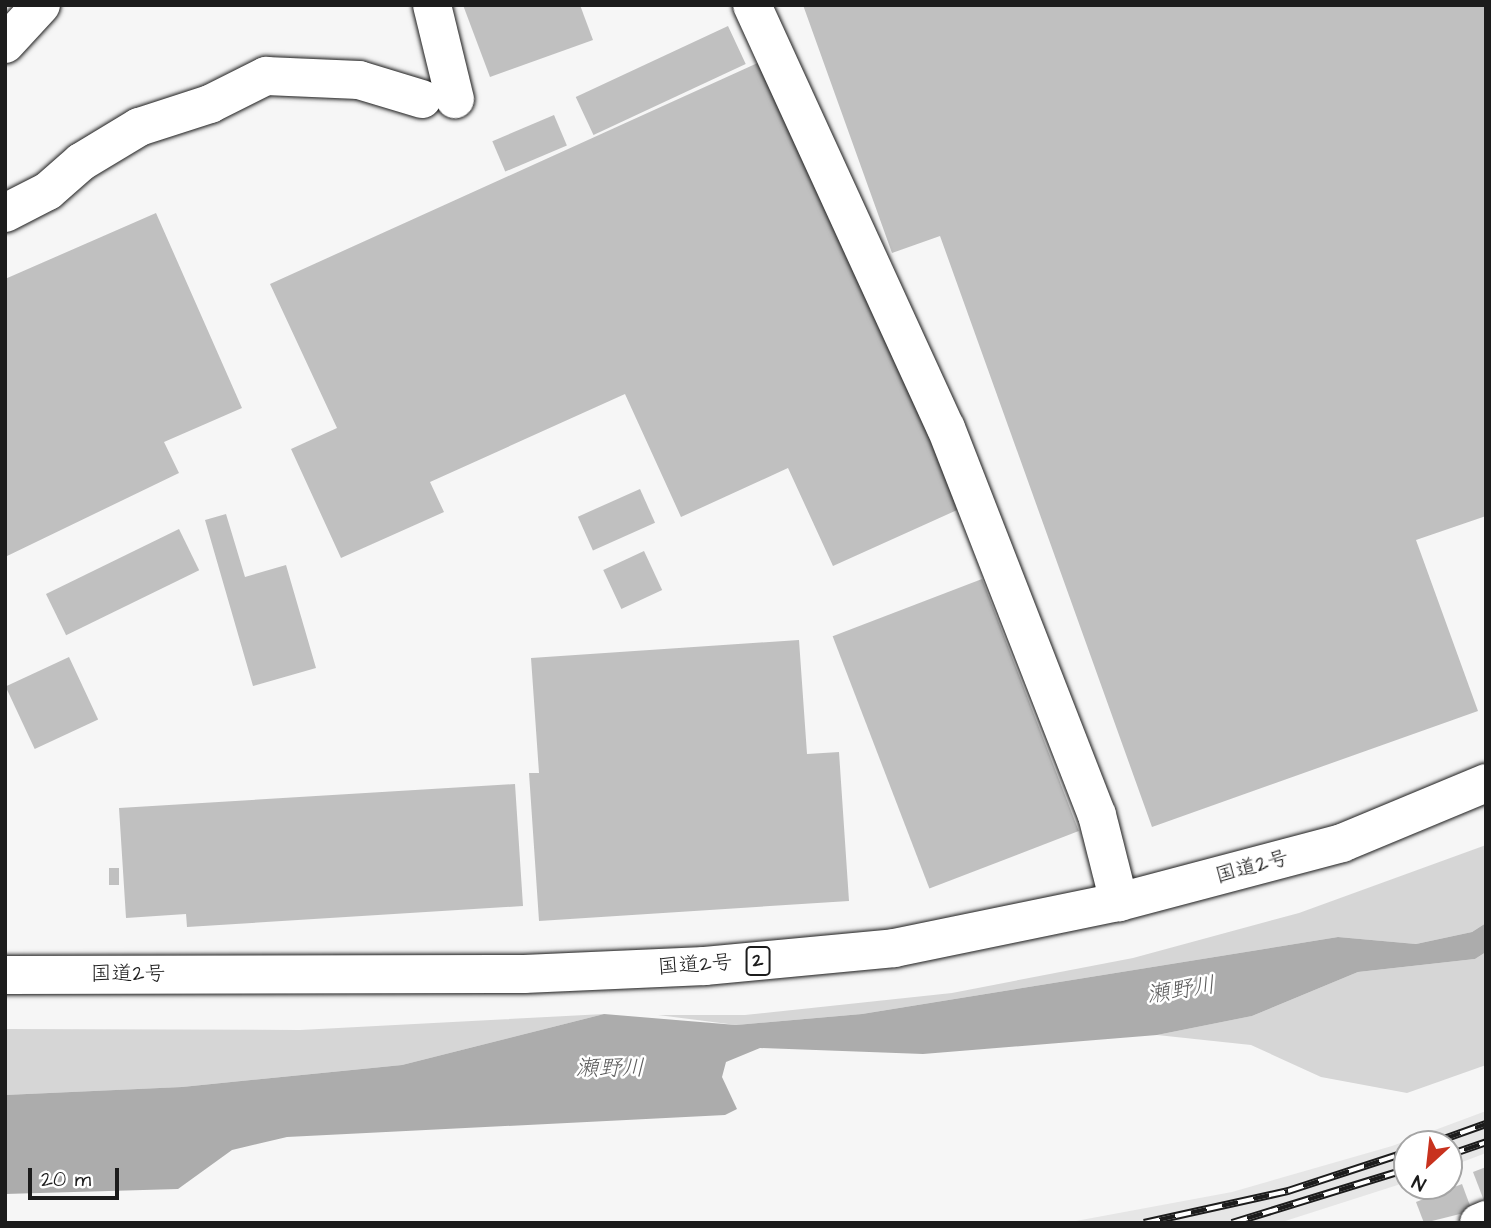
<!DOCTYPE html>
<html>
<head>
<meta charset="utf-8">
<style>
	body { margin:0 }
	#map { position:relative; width:1491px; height:1228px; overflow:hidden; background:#f6f6f6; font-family:"Architects Daughter","Klee One",sans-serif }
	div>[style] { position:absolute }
	.built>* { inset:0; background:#e6e6e6 }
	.green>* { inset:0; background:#d6d6d6 }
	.water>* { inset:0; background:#acacac }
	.building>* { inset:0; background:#c0c0c0; transform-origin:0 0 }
	.roads { filter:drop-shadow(0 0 2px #1c1c1c) drop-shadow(0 0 2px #1c1c1c) }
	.minor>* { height:38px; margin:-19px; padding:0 19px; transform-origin:19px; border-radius:19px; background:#fff }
	.major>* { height:38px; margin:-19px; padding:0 19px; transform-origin:19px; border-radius:19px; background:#fff }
	.highway>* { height:38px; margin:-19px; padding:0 19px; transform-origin:19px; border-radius:19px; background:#fff }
	.rail>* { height:8px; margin-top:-4px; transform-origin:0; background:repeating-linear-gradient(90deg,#fff 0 16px,#1c1c1c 0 32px); box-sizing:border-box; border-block:2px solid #1c1c1c }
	span { translate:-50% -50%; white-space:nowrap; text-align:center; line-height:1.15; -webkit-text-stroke:5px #fff; paint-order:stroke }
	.shield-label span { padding:2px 5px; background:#fff; border:2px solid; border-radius:5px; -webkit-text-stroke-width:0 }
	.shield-label { font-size:19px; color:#1c1c1c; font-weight:700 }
	.street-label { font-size:21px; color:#1c1c1c }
	.water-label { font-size:23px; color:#5d5d5d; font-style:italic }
	.frame { position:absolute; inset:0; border:7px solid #1c1c1c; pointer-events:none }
	.north { position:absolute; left:1393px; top:1130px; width:70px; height:70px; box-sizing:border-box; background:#fff; border:2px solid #a4a4a4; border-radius:50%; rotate:207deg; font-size:19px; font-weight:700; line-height:28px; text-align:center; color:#1c1c1c }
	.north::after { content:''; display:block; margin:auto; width:24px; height:32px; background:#c8321e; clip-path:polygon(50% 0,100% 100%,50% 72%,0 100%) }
	.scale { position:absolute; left:28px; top:1168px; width:91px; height:32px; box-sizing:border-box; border:4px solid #1c1c1c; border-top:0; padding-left:9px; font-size:21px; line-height:24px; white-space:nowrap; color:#1c1c1c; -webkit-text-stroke:5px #fff; paint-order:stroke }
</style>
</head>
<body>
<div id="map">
	<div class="built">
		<div style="clip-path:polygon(1486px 1111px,1486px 1153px,1449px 1167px,1449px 1144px,1407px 1144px,1407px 1182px,1279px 1223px,1065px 1223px,1232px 1192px,1392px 1146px)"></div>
	</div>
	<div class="green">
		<div style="clip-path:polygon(1486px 845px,1486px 923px,1472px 932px,1416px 944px,1338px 937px,862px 1014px,736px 1025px,658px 1015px,745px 1015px,952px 993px,1133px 958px,1299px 913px)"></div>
		<div style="clip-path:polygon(1486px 952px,1486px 1065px,1407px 1093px,1321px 1077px,1251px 1045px,1157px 1035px,1252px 1016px,1358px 972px,1475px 959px)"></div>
		<div style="clip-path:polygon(604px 1014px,402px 1065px,182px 1087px,5px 1095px,5px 1029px,300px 1030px)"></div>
	</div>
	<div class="water">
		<div style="clip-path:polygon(1486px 923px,1486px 952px,1475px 959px,1358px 972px,1252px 1016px,1157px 1035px,923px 1054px,760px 1048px,726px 1062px,722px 1077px,737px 1109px,725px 1115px,287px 1137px,232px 1150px,178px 1189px,5px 1194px,5px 1095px,182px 1087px,402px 1065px,604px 1014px,736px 1025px,862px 1014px,1338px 937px,1416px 944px,1472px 932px)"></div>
	</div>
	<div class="building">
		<div style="clip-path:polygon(463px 5px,580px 5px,593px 40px,490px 77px)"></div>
		<div style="clip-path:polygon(803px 5px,1486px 5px,1486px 516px,1416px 540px,1478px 711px,1152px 827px,940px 236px,892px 253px)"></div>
		<div style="left:728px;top:26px;width:42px;height:168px;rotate:65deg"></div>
		<div style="clip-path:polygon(762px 61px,966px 506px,833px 566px,788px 468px,681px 517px,625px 394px,430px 482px,444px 512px,341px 558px,291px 449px,337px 428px,270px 284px)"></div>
		<div style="left:554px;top:115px;width:33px;height:67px;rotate:67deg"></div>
		<div style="clip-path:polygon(156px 213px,242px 408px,164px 442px,179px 473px,5px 557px,5px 279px)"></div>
		<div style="left:640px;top:489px;width:37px;height:68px;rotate:66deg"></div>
		<div style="clip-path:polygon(226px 514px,245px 577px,286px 565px,316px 668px,253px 686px,205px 520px)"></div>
		<div style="left:179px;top:529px;width:46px;height:148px;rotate:64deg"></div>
		<div style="left:644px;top:551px;width:43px;height:45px;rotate:65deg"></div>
		<div style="left:982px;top:579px;width:270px;height:160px;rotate:69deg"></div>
		<div style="clip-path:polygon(799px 640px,807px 754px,839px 752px,849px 901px,539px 921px,529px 773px,539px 773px,531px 658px)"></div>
		<div style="left:69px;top:657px;width:69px;height:70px;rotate:65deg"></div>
		<div style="clip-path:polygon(515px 784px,523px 906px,187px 927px,186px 914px,126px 918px,119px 808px)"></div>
		<div style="left:109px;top:868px;width:10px;height:17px"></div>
		<div style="clip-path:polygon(1486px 1167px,1486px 1206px,1473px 1172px)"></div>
		<div style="clip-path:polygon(1462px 1184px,1472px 1211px,1424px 1223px,1416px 1202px)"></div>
	</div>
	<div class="roads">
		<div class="minor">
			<div style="left:432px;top:5px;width:97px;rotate:76.3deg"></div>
			<div style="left:752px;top:5px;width:465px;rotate:65.4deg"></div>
			<div style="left:946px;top:428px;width:415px;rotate:68.7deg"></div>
			<div style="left:1097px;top:815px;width:90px;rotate:75.8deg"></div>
			<div style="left:5px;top:44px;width:53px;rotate:-47.3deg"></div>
			<div style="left:5px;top:213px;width:48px;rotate:-27.1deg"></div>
			<div style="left:48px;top:191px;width:44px;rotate:-41.3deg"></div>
			<div style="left:81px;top:162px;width:68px;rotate:-31.1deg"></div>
			<div style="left:139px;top:127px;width:75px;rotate:-17.9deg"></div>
			<div style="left:210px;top:104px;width:63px;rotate:-26.6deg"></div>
			<div style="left:266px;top:76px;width:93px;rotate:2.5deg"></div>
			<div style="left:359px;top:80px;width:66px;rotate:16.8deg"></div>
		</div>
		<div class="major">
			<div style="left:1479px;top:1223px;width:8px;rotate:-23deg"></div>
		</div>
		<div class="highway">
			<div style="left:5px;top:975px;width:519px;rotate:-0.11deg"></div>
			<div style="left:524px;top:974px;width:181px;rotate:-2.5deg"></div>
			<div style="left:705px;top:966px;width:190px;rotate:-5.4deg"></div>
			<div style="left:894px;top:948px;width:230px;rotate:-11.6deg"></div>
			<div style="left:1119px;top:902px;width:231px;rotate:-14.8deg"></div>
			<div style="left:1342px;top:843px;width:156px;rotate:-22.6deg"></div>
		</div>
	</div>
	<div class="rail">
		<div style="left:1430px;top:1144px;width:59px;rotate:-19.7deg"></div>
		<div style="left:1449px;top:1155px;width:39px;rotate:-19deg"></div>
		<div style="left:1144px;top:1223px;width:148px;rotate:-12.5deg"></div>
		<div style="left:1288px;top:1191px;width:125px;rotate:-18.1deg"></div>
		<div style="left:1232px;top:1223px;width:183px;rotate:-17.1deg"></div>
	</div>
	<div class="shield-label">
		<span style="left:758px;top:961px">2</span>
	</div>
	<div class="street-label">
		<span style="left:1252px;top:867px;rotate:-15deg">国道2号</span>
		<span style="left:695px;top:965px;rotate:-4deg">国道2号</span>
		<span style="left:128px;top:974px">国道2号</span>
	</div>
	<div class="water-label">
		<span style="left:1181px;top:990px;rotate:-9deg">瀬野川</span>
		<span style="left:610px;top:1068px">瀬野川</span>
	</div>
	<div class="frame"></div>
	<div class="north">N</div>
	<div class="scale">20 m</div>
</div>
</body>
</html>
